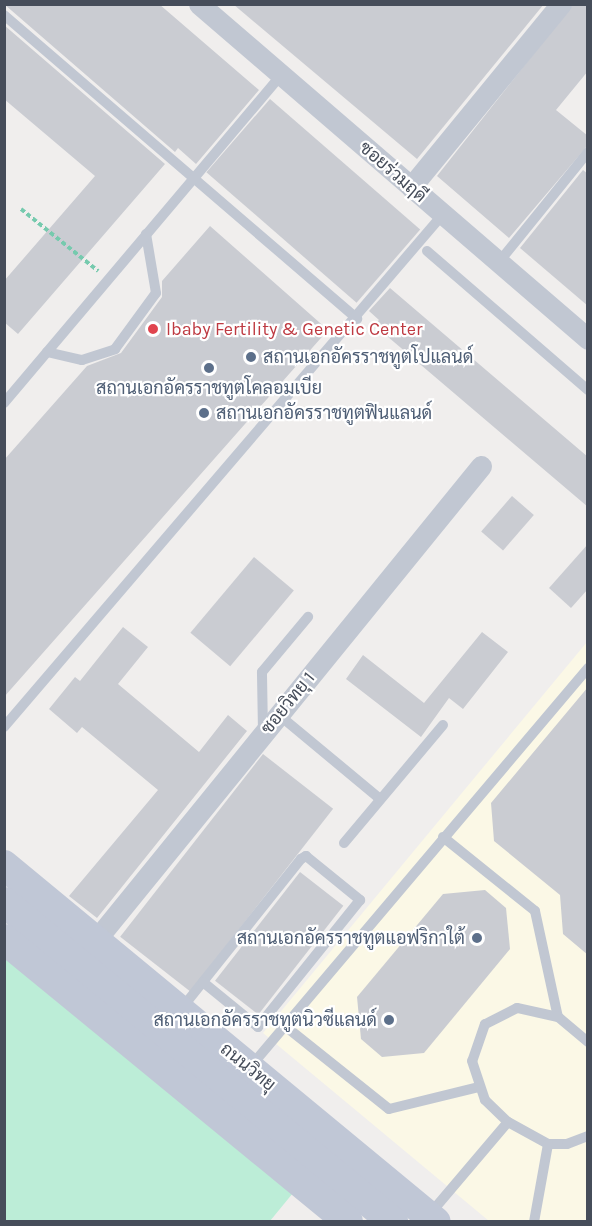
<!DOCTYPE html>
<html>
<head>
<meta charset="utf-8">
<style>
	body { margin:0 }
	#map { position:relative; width:592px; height:1226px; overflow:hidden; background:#f0eeed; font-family:Karla,Sarabun,sans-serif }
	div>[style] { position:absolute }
	.commercial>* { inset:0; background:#fbf8e6 }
	.green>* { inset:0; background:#bcedd7 }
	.building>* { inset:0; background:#caccd2; transform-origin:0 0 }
	.path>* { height:4px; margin-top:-2px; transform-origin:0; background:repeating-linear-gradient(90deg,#76caae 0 4.5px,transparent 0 7.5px) }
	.lane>* { height:10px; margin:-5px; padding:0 5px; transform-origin:5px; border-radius:5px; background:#c1c7d2 }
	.street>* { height:21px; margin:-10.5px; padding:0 10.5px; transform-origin:10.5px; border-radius:10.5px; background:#c1c7d2 }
	.secondary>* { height:30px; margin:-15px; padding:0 15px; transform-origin:15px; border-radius:15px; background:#c0c7d6 }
	.dots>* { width:16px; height:16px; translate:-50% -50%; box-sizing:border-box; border:3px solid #fff; border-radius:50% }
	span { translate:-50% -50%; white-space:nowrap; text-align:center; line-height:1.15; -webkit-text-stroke:4.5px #fff; paint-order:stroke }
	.street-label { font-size:18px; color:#464d5a }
	.health-label { font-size:18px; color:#be3a42 }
	.left { translate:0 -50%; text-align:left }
	.service-label { font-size:18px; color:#4e5e75 }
	.right { translate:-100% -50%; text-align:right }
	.frame { position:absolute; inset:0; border:6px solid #464d5a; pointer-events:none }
</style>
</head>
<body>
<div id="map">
	<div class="commercial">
		<div style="clip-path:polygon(587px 642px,587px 1221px,489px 1221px,263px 1033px)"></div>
	</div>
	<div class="green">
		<div style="clip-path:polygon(4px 956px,293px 1193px,270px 1221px,5px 1221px)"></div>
	</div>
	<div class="building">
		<div style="clip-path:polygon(4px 4px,159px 4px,259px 90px,196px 164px,178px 148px,175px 152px)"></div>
		<div style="clip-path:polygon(233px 4px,544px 4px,417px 159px)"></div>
		<div style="clip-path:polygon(573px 4px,588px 4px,588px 71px,556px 110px,588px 136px,588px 145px,509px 238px,437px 176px)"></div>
		<div style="clip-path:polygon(4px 25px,165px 164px,18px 334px,4px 322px,4px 281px,95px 176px,4px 99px)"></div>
		<div style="left:270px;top:99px;width:199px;height:97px;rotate:41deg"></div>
		<div style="clip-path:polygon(583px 170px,588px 174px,588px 306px,520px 248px)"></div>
		<div style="clip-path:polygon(210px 226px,328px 330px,4px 697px,4px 460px,87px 366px,121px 353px,162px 297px,162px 281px)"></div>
		<div style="clip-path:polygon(390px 288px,588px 457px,588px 507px,374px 325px,379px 320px,369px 311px)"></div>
		<div style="left:512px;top:496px;width:29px;height:47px;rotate:41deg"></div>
		<div style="clip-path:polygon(588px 544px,588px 589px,571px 608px,549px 588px)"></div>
		<div style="left:254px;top:557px;width:52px;height:99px;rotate:40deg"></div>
		<div style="clip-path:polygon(123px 627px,148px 647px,118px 684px,199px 752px,228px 715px,247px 731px,97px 918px,69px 896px,158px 790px,82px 727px,77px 733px,49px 709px,75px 677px,80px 681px)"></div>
		<div style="clip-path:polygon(482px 632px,508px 652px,463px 709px,449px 698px,421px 737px,346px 679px,363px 655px,424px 703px)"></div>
		<div style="clip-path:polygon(588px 687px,588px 955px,563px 934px,560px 895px,494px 841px,491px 803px)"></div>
		<div style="left:263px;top:754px;width:89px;height:232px;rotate:38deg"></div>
		<div style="left:300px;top:872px;width:55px;height:138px;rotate:38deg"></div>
		<div style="clip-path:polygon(485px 890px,506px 908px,510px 949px,424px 1053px,382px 1057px,361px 1039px,357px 997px,443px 894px)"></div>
	</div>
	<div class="path">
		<div style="left:21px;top:209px;width:99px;rotate:38.8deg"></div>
	</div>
	<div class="lane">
		<div style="left:4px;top:15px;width:466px;rotate:40.7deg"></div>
		<div style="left:427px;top:251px;width:213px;rotate:40.8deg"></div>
		<div style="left:499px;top:262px;width:141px;rotate:-51deg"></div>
		<div style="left:47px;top:352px;width:36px;rotate:13deg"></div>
		<div style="left:82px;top:360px;width:35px;rotate:-18deg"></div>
		<div style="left:115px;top:349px;width:69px;rotate:-53.8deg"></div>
		<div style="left:156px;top:293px;width:60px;rotate:-99.6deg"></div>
		<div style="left:4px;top:403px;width:429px;rotate:-49.8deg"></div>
		<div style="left:279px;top:715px;width:130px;rotate:39.7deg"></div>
		<div style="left:4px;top:727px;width:675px;rotate:-49.44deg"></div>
		<div style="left:263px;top:732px;width:60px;rotate:-91deg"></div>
		<div style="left:262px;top:672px;width:72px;rotate:-50.1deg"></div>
		<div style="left:443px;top:837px;width:118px;rotate:38.8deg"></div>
		<div style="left:535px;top:911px;width:108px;rotate:77.8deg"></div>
		<div style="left:344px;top:843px;width:154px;rotate:-50deg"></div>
		<div style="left:182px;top:1008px;width:191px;rotate:-51.4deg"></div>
		<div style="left:301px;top:859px;width:6px;rotate:-31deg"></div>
		<div style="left:306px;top:856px;width:70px;rotate:39.2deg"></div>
		<div style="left:360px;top:900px;width:163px;rotate:128.8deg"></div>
		<div style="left:258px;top:1027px;width:71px;rotate:-140.7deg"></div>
		<div style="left:285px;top:1026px;width:133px;rotate:38.6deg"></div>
		<div style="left:389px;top:1109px;width:93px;rotate:-13.7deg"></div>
		<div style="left:588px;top:1042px;width:39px;rotate:-140deg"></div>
		<div style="left:558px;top:1017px;width:42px;rotate:-167.6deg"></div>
		<div style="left:517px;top:1008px;width:36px;rotate:153deg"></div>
		<div style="left:485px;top:1024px;width:39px;rotate:109deg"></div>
		<div style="left:472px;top:1061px;width:41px;rotate:71.6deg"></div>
		<div style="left:485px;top:1100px;width:32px;rotate:44deg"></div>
		<div style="left:508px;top:1122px;width:46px;rotate:28.8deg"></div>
		<div style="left:548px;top:1144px;width:19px"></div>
		<div style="left:567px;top:1144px;width:22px;rotate:-21deg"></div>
		<div style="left:251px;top:1066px;width:522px;rotate:-49.74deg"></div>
		<div style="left:429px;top:1215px;width:122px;rotate:-49.7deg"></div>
		<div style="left:534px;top:1222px;width:79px;rotate:-79.8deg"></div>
	</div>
	<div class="street">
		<div style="left:199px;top:4px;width:513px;rotate:40.73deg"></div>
		<div style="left:411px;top:187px;width:237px;rotate:-50.7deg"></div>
		<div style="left:95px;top:941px;width:612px;rotate:-50.9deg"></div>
	</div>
	<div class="secondary">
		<div style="left:4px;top:865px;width:560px;rotate:39.57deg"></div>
		<div style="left:4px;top:902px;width:504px;rotate:39.44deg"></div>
		<div style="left:4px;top:939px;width:445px;rotate:39.4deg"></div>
	</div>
	<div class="dots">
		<div style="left:153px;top:329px;background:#e0444e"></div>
		<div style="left:251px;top:357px;background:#5c6f8a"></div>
		<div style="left:209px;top:368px;background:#5c6f8a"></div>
		<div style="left:204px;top:413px;background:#5c6f8a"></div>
		<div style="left:477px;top:938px;background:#5c6f8a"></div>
		<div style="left:389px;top:1020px;background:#5c6f8a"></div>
	</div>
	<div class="street-label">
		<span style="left:393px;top:172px;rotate:41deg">ซอยร่วมฤดี</span>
		<span style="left:288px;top:703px;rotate:-51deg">ซอยวิทยุ 1</span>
		<span style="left:248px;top:1067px;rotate:39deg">ถนนวิทยุ</span>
	</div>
	<div class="health-label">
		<span class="left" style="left:166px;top:329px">Ibaby Fertility &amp; Genetic Center</span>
	</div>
	<div class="service-label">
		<span class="left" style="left:263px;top:357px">สถานเอกอัครราชทูตโปแลนด์</span>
		<span style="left:209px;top:388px">สถานเอกอัครราชทูตโคลอมเบีย</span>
		<span class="left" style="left:216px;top:413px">สถานเอกอัครราชทูตฟินแลนด์</span>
		<span class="right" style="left:465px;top:938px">สถานเอกอัครราชทูตแอฟริกาใต้</span>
		<span class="right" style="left:377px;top:1020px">สถานเอกอัครราชทูตนิวซีแลนด์</span>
	</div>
	<div class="frame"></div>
</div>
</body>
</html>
